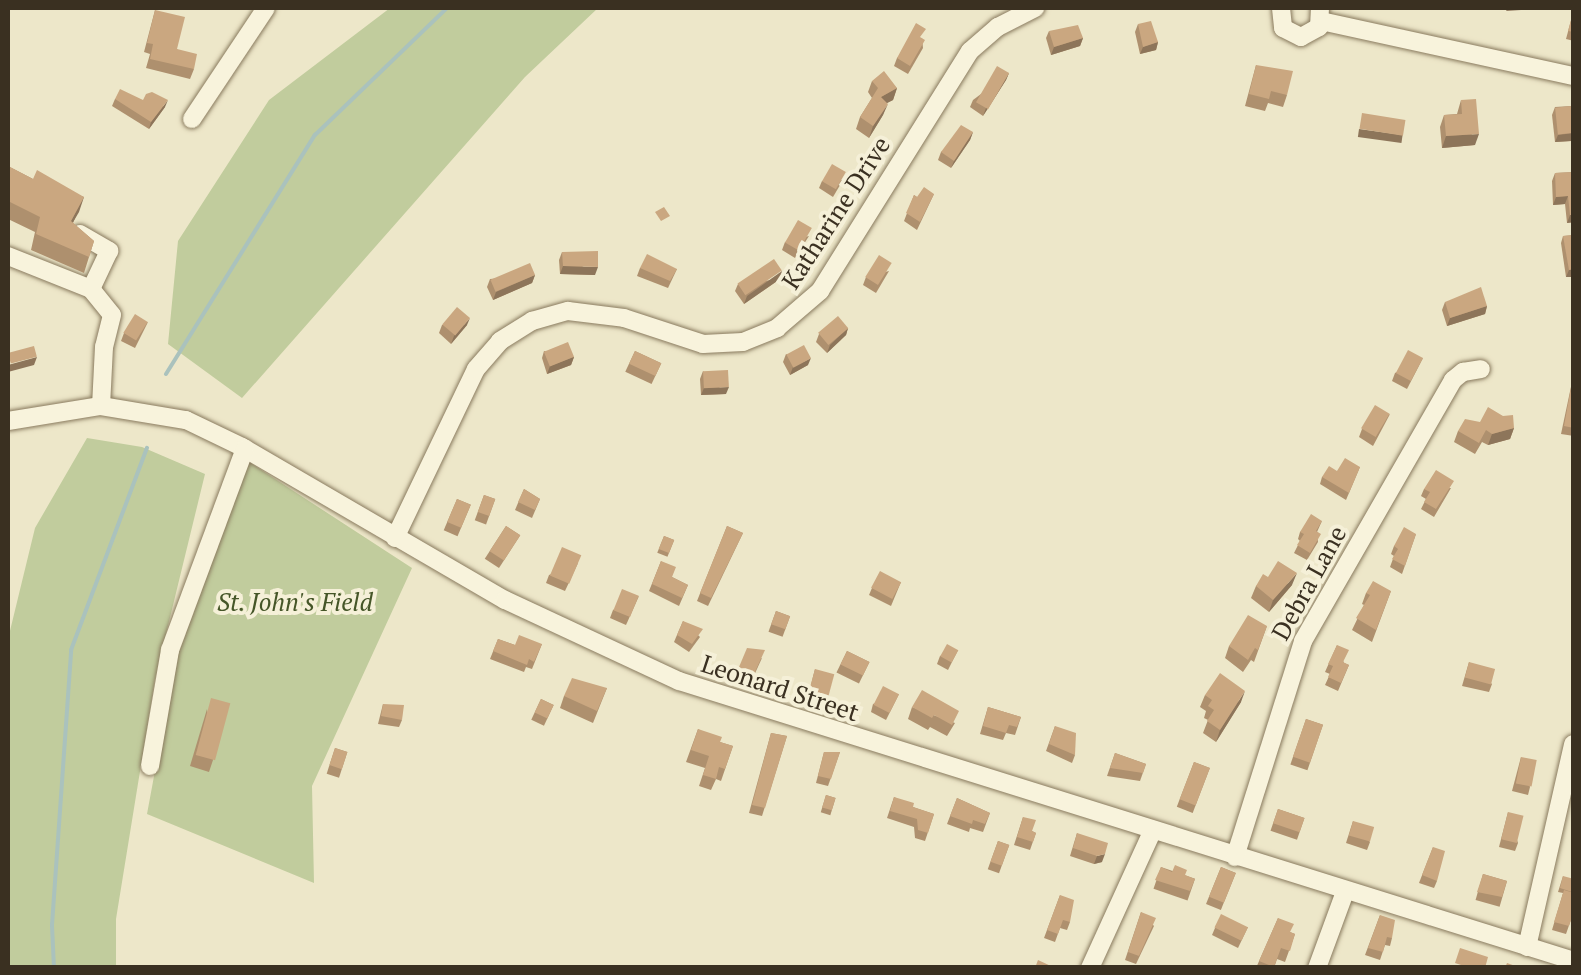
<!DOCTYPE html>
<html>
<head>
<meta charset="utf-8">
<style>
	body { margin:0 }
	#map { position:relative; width:1581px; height:975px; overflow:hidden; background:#ede7c9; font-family:"PT Serif",serif }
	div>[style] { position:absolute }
	.green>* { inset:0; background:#c1cc9d }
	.stream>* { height:4px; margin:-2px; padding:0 2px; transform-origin:2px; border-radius:2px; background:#aac2bd }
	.roads { filter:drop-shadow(0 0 2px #897a5e) drop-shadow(0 0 2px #897a5e) }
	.minor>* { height:18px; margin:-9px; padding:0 9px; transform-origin:9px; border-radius:9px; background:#f8f3dc }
	.wall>* { inset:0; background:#ae906e; transform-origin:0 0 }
	.shaded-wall>* { inset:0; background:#8d755a; transform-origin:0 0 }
	.building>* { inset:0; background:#caa780; transform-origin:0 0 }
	span { translate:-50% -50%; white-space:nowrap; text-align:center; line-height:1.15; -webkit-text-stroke:8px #f5f0d8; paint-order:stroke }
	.street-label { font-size:25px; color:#3a3021 }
	.park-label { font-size:25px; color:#455628; font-style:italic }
	.frame { position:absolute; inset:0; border:10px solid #3a3021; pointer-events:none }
</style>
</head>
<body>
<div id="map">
	<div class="green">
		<div style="clip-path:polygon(390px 8px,598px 8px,525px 77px,242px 398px,168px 344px,178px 241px,269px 100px)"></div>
		<div style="clip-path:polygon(87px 438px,142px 447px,205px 474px,155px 679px,116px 919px,116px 967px,8px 968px,8px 639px,35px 528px)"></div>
		<div style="clip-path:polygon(249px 462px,412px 568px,312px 786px,314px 883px,147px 814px,175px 663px)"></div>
	</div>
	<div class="stream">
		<div style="left:166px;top:374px;width:282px;rotate:-58.1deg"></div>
		<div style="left:315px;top:135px;width:183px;rotate:-43.9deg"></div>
		<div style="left:54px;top:968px;width:43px;rotate:-92.7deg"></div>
		<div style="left:52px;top:925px;width:276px;rotate:-86deg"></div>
		<div style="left:71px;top:650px;width:216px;rotate:-69.4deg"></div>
	</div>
	<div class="roads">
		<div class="minor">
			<div style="left:1281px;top:8px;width:20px;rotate:84deg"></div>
			<div style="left:1283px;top:28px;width:20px;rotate:27deg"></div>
			<div style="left:1301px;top:37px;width:21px;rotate:-29deg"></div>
			<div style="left:1319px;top:27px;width:19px;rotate:-87deg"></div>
			<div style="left:1321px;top:21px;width:259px;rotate:12.3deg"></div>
			<div style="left:192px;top:119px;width:133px;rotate:-56.3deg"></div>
			<div style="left:80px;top:234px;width:34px;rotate:30deg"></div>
			<div style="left:109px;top:251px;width:42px;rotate:115.3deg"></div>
			<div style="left:8px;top:256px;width:89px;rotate:21.7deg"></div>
			<div style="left:91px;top:289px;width:33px;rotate:51deg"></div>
			<div style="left:112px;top:315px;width:33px;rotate:104deg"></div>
			<div style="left:104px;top:347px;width:59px;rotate:92.9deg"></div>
			<div style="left:8px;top:421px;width:94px;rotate:-9.2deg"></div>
			<div style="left:101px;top:406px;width:86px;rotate:9.4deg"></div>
			<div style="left:186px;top:420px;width:62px;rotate:25.7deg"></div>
			<div style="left:242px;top:447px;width:304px;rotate:30.2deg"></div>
			<div style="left:505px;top:600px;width:192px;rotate:25deg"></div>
			<div style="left:679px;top:681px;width:938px;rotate:17.37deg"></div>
			<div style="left:395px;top:538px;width:187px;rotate:-64.4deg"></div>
			<div style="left:476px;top:369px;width:37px;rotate:-49deg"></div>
			<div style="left:500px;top:341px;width:38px;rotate:-32deg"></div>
			<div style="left:532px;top:321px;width:37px;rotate:-16deg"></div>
			<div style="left:568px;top:311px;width:56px;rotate:7.1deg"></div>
			<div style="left:624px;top:318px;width:83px;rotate:18.2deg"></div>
			<div style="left:703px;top:344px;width:40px;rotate:-2.9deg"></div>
			<div style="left:743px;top:342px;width:37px;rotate:-22deg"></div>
			<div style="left:777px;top:328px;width:57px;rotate:-40.7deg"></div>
			<div style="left:820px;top:291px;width:283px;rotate:-58deg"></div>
			<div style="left:970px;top:51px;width:37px;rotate:-41deg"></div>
			<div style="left:998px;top:27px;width:42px;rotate:-27.2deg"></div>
			<div style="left:150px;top:766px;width:118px;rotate:-80.2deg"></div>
			<div style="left:170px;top:650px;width:215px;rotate:-69.6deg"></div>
			<div style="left:1235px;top:857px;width:226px;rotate:-72.5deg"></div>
			<div style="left:1303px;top:641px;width:301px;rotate:-60.1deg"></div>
			<div style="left:1453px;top:380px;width:13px;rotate:-39deg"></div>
			<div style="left:1463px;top:372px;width:18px;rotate:-9deg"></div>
			<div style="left:1527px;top:947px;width:208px;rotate:-77.2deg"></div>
			<div style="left:1090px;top:968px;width:152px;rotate:-65.5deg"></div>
			<div style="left:1317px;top:968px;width:81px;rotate:-69.8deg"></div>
		</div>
	</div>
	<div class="wall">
		<div style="clip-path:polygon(155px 10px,177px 49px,194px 69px,190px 79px,146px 68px,150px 54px,144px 52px)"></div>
		<div style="clip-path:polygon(1573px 13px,1574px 13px,1574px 41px,1566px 39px)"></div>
		<div style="clip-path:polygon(1138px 24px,1158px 42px,1156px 50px,1140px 54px,1135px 32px)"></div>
		<div style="clip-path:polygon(1049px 31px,1083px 38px,1080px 46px,1051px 55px,1046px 38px)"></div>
		<div style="clip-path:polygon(922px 38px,923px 48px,908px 74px,894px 66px,897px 58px)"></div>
		<div style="clip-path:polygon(1256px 65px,1287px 95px,1283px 107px,1268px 103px,1265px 111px,1245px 106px)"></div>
		<div style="clip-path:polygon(1009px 73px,1006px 80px,983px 116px,970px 107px,973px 100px)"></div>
		<div style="clip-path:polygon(872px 81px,897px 88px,893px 100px,887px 103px,883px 115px,869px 138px,856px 129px,860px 117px,872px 98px,868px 92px)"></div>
		<div style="clip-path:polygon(115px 99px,143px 100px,165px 107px,149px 129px,112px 106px)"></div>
		<div style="clip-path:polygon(1461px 100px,1475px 145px,1442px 148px,1440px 127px,1444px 115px,1457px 114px)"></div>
		<div style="clip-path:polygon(1571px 106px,1574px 134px,1571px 141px,1555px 142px,1552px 115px,1555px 107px)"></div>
		<div style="clip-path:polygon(973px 132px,970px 140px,951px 168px,938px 160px,941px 152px)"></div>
		<div style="clip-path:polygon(8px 166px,33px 179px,84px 197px,73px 223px,94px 241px,84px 273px,31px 250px,35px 232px,8px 219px)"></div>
		<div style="clip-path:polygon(1574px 172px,1574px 222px,1567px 223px,1565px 204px,1553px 205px,1552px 181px,1555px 173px)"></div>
		<div style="clip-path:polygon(843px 180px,833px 197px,819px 188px,822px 181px)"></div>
		<div style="clip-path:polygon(934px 194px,917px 230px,904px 221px,914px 195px,917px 197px)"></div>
		<div style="clip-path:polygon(1574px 235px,1574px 277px,1566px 277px,1561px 243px,1563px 236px)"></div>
		<div style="clip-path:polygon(809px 236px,795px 258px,782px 250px,785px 242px)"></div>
		<div style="clip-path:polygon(562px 252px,595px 275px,560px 274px,559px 260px)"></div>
		<div style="clip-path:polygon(640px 268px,677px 269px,668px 288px,637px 276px)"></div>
		<div style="clip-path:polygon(889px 271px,876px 293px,863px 285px,866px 277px)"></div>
		<div style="clip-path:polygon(535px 275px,532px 283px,493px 300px,487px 287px,490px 279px)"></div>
		<div style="clip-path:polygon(780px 279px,744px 304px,735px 291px,738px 284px)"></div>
		<div style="clip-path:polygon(1445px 302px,1487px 306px,1485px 314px,1447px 326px,1442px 310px)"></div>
		<div style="clip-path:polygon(148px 322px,135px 348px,121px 341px,124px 333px)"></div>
		<div style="clip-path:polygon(442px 325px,467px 325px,451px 344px,439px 333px)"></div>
		<div style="clip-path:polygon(848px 328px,846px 335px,827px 353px,816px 342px,819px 334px)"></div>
		<div style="clip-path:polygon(544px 351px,574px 357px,571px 365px,547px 374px,542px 358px)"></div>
		<div style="left:635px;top:351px;width:29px;height:23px;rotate:25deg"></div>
		<div style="clip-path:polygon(786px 354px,808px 365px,790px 375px,783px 362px)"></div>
		<div style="clip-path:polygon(1423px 358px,1407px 389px,1392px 381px,1395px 373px)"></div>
		<div style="clip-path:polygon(703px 371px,726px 394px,701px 395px,700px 379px)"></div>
		<div style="clip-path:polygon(1572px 382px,1574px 382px,1574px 436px,1561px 434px)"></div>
		<div style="clip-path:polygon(1390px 414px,1373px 446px,1359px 437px,1362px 429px)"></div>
		<div style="clip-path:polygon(1514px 428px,1510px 439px,1488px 445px,1482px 442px,1475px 454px,1454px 442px,1458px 431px)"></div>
		<div style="clip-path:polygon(1360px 467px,1346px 500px,1320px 484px,1322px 477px,1337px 471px)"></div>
		<div style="clip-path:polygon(1451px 488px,1434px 517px,1421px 509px,1426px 499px,1421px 496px,1424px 489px)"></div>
		<div style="clip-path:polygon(524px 489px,540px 499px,532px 518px,515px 510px)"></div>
		<div style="left:484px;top:495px;width:12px;height:27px;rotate:20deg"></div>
		<div style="left:457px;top:499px;width:15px;height:34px;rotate:23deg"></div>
		<div style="clip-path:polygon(1322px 521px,1317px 532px,1318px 542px,1307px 560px,1294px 553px,1300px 541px,1298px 539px,1300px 532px)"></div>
		<div style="left:506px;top:526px;width:17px;height:39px;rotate:33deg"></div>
		<div style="clip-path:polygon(727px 526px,743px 533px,708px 606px,697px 601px)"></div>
		<div style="clip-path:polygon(1416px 534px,1402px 574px,1390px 567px,1394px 556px,1391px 554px,1394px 546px)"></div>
		<div style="left:664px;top:536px;width:11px;height:18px;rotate:22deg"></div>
		<div style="clip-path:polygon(661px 561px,672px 577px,688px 585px,679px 606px,649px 591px)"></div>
		<div style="clip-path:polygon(578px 563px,565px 591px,546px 583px,549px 575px)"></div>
		<div style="clip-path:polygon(1268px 577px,1292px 585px,1269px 612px,1251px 598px,1256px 586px)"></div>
		<div style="clip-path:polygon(901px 582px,891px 606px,869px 595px,872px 588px)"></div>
		<div style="clip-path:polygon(1391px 591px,1372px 642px,1352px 630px,1364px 605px,1362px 604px,1366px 593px)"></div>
		<div style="clip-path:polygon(639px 596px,626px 625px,610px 618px,613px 610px)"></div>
		<div style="left:776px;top:611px;width:15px;height:22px;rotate:20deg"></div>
		<div style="clip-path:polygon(683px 621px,700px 637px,689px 652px,674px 642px)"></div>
		<div style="clip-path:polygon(1267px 626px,1254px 662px,1251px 660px,1243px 672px,1225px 658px,1229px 646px)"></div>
		<div style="clip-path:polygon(498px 639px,515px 645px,542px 644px,532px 669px,526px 667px,524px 672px,490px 659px)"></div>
		<div style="clip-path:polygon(1337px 645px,1344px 663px,1349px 665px,1338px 691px,1325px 685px,1330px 674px,1325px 672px)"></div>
		<div style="clip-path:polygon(958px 650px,948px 670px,937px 664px,940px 656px)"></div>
		<div style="left:847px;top:651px;width:25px;height:24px;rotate:26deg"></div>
		<div style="clip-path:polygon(762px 658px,751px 682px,736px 675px,739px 667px)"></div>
		<div style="clip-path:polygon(1469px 662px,1492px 684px,1489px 692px,1462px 686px)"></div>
		<div style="clip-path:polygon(815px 669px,828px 700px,825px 708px,806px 704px)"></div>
		<div style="clip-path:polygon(607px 688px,593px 723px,560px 708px,564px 696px)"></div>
		<div style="clip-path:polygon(899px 694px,886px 720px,871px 712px,873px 704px)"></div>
		<div style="clip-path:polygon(1205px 695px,1241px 702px,1216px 742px,1203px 733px,1208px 720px,1204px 718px,1206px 711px,1200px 707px)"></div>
		<div style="left:541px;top:699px;width:14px;height:23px;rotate:25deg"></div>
		<div style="clip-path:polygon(383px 704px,402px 720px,399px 727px,378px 724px)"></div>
		<div style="clip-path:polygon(912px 707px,955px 723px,947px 736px,930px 727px,928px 730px,908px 719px)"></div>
		<div style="clip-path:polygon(988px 707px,1021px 717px,1015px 735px,1006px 733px,1003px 740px,980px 734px)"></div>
		<div style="clip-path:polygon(207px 709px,213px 760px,209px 772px,190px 766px)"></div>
		<div style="left:1306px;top:719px;width:18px;height:48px;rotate:19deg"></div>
		<div style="clip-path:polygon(1055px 726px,1075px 755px,1072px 763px,1046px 751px)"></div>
		<div style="clip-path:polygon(698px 729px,720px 742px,733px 746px,721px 781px,716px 779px,711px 790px,699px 786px,705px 768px,686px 762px)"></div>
		<div style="clip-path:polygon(771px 733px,787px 736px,762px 816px,749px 813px)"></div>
		<div style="left:335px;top:748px;width:13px;height:27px;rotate:18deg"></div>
		<div style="clip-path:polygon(824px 752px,840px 752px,828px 786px,816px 783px)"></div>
		<div style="clip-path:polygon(1115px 753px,1146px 764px,1140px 781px,1107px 776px)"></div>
		<div style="clip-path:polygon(1521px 757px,1530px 787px,1528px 795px,1512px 791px)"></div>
		<div style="left:1194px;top:762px;width:17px;height:48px;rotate:21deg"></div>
		<div style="left:826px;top:795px;width:10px;height:18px;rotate:17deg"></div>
		<div style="clip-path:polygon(894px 797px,913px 807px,934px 814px,925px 841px,915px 838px,914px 827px,887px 818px)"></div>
		<div style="clip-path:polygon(957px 798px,990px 813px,983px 832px,970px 828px,969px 832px,947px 824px)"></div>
		<div style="left:1278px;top:809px;width:28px;height:23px;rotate:19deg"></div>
		<div style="clip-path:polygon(1508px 812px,1518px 843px,1515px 851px,1499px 847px)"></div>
		<div style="clip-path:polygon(1023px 817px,1032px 831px,1036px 833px,1030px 850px,1014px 845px)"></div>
		<div style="clip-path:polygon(1353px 821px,1370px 842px,1367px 850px,1346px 843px)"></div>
		<div style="clip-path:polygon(1077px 833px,1102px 862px,1094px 864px,1070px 856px)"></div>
		<div style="left:998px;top:841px;width:12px;height:30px;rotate:20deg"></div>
		<div style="clip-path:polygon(1433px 847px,1437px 881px,1434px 888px,1419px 883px)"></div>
		<div style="left:1161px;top:867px;width:36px;height:23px;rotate:19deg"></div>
		<div style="left:1221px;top:867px;width:16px;height:40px;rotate:22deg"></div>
		<div style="left:1483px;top:874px;width:25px;height:27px;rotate:16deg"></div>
		<div style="clip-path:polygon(1563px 876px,1572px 892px,1574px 911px,1566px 934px,1552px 930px,1563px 893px,1558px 892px)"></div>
		<div style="clip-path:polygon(1060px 895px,1070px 922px,1067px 930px,1060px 928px,1055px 942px,1044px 938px)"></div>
		<div style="clip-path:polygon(1141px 912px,1154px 926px,1136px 964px,1125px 960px)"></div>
		<div style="clip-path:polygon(1380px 915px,1392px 938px,1390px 946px,1385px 945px,1380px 960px,1365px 955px)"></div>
		<div style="clip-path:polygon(1278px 918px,1290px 932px,1295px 934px,1285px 962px,1277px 959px,1274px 968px,1256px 968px)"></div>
		<div style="clip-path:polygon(1248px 927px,1238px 948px,1212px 935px,1215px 928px)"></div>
	</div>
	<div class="shaded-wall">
		<div style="clip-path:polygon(1508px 8px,1521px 8px,1521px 10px,1506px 11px)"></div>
		<div style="clip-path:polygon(1083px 38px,1080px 46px,1051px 55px,1054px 47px)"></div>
		<div style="clip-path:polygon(1158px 42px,1156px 50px,1140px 54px,1143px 47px)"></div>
		<div style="clip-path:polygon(1009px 73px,1006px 80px,983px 116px,986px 108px)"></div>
		<div style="clip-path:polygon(897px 88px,893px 100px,877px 108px,881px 97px)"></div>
		<div style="clip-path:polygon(168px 100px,165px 107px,149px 129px,151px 122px)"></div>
		<div style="clip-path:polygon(888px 104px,883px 115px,869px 138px,873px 126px)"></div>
		<div style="left:1359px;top:129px;width:44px;height:8px;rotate:8deg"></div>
		<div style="clip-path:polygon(973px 132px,970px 140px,951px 168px,954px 161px)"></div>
		<div style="clip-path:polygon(1574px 133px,1571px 141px,1555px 142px,1558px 135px)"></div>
		<div style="clip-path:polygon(1479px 134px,1475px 145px,1442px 148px,1446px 136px)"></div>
		<div style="clip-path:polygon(1568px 196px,1565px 204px,1553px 205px,1556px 197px)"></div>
		<div style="clip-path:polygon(84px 197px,79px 212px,65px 236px,71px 221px)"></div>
		<div style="clip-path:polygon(1570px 215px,1574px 215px,1574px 222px,1567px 223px)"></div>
		<div style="clip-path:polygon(563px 266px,598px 267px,595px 275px,560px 274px)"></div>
		<div style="clip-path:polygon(1574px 269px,1574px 277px,1566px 277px,1569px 270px)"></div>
		<div style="clip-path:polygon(782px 271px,780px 279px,744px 304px,747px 296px)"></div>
		<div style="clip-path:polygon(535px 275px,532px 283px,493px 300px,496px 292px)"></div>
		<div style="clip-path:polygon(1487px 306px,1485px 314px,1447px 326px,1450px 318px)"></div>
		<div style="clip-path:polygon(470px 318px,467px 325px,451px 344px,454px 336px)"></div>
		<div style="clip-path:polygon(848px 328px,846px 335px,827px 353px,830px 345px)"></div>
		<div style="clip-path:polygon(37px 357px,34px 365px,8px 372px,8px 365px)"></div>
		<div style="clip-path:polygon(574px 357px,571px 365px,547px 374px,550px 366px)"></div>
		<div style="clip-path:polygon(811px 358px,808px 365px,790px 375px,793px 367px)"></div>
		<div style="clip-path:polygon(729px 387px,726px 394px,701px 395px,704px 388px)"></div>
		<div style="clip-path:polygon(1514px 428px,1510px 439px,1488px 445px,1492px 434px)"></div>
		<div style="clip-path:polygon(1297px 573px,1292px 585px,1269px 612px,1273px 600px)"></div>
		<div style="clip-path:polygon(1245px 691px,1241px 702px,1216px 742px,1220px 730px)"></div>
		<div style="clip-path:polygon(1105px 854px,1102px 862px,1094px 864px,1097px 856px)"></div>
	</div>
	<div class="building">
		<div style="clip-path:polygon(155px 10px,185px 17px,177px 49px,197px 54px,194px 69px,150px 59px,153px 44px,147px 43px)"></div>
		<div style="clip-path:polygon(1573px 13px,1574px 13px,1574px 32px,1568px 31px)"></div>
		<div style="clip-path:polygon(1151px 21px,1158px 42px,1143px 47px,1138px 24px)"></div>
		<div style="clip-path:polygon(916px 23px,926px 29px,920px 37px,925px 40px,910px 66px,897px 58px)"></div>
		<div style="clip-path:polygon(1078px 25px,1083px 38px,1054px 47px,1049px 31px)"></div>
		<div style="clip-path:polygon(1256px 65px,1293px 71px,1287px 95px,1271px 91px,1269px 99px,1249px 94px)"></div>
		<div style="left:997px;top:66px;width:14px;height:42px;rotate:30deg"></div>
		<div style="clip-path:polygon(884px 71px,897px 88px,881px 97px,888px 104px,873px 126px,860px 117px,878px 88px,872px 81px)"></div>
		<div style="clip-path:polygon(120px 89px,143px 100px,146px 94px,152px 92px,168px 100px,151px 122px,115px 99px)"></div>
		<div style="clip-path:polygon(1476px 99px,1479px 134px,1446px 136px,1444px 115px,1462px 114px,1461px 100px)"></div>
		<div style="left:1571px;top:106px;width:27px;height:16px;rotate:84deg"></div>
		<div style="left:1362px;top:113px;width:44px;height:16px;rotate:9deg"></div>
		<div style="clip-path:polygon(961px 125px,973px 132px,954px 161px,941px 152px)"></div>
		<div style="left:832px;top:164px;width:16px;height:20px;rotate:30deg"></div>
		<div style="clip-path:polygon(8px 166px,33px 179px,37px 170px,84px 197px,71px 221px,94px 241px,89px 257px,36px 234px,40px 217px,8px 201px)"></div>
		<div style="clip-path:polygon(1574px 172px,1574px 215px,1570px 215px,1568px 196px,1556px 197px,1555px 173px)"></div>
		<div style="clip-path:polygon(924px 187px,934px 194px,920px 222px,906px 213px,914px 195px,917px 197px)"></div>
		<div style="clip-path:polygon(664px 207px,670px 216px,661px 221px,655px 212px)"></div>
		<div style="left:798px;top:220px;width:16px;height:26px;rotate:30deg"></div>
		<div style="clip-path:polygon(1574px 235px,1574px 269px,1569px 270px,1563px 236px)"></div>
		<div style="clip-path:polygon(598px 251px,598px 267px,563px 266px,562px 252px)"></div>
		<div style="clip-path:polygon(647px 254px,677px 269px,670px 281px,640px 268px)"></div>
		<div style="left:879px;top:255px;width:15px;height:26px;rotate:32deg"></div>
		<div style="left:774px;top:259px;width:14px;height:44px;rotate:56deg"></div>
		<div style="left:530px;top:263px;width:13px;height:43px;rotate:67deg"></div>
		<div style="clip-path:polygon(1481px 287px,1487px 306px,1450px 318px,1445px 302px)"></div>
		<div style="left:457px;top:307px;width:17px;height:23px;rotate:40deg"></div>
		<div style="left:135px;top:314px;width:15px;height:22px;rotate:32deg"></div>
		<div style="left:838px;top:316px;width:16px;height:26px;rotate:50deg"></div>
		<div style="left:568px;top:342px;width:16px;height:26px;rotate:68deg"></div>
		<div style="left:804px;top:345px;width:15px;height:20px;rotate:62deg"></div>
		<div style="left:34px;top:346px;width:11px;height:27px;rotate:75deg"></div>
		<div style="left:1408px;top:350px;width:17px;height:26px;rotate:28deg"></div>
		<div style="left:635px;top:351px;width:29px;height:14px;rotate:25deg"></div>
		<div style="left:728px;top:370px;width:17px;height:25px;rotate:87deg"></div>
		<div style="clip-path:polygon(1572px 382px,1574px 382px,1574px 428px,1564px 426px)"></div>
		<div style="left:1375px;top:405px;width:17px;height:27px;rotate:31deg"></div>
		<div style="clip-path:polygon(1488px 407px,1503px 416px,1513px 415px,1514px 428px,1492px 434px,1486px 430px,1479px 443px,1458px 431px,1465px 419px,1480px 422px)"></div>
		<div style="clip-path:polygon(1345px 458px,1360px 467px,1349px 493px,1322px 477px,1329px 466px,1337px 471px)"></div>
		<div style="clip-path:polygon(1436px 470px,1454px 481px,1436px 509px,1424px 502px,1430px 492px,1424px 489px)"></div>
		<div style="clip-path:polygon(524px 489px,540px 499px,535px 510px,518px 502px)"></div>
		<div style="left:484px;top:495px;width:12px;height:18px;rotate:20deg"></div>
		<div style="left:457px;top:499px;width:15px;height:25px;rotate:23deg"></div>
		<div style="clip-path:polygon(1311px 514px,1322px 521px,1316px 531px,1321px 534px,1310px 553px,1297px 545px,1304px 534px,1300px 532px)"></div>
		<div style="left:506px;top:526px;width:17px;height:30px;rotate:33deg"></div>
		<div style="clip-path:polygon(727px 526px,743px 533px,711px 598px,700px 593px)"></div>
		<div style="clip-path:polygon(1404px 527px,1416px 534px,1405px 566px,1392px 559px,1398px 549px,1394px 546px)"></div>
		<div style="left:664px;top:536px;width:11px;height:14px;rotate:22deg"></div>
		<div style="left:562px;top:547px;width:21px;height:31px;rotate:23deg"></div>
		<div style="clip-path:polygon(661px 561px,676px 567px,672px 577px,688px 585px,682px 598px,652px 584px)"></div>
		<div style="clip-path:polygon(1278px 561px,1297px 573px,1273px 600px,1256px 586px,1263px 574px,1268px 577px)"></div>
		<div style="left:880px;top:571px;width:24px;height:19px;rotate:28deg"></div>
		<div style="clip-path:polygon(1373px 581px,1391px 591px,1376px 630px,1356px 618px,1370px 595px,1366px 593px)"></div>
		<div style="left:622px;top:589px;width:18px;height:23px;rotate:22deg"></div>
		<div style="left:776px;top:611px;width:15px;height:14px;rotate:20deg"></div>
		<div style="clip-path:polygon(1248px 615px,1267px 626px,1258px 650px,1255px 648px,1248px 660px,1229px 646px)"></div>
		<div style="clip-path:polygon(683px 621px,703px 629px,692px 644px,677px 635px)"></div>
		<div style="clip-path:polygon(519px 635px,542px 644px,534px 662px,529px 659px,527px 665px,493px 651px,498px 639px,515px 645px)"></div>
		<div style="left:947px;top:644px;width:13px;height:14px;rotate:29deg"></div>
		<div style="clip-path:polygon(1337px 645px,1349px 650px,1343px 662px,1349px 665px,1341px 683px,1328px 677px,1333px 666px,1328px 664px)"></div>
		<div style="clip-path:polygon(747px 648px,765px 650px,754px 674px,739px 667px)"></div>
		<div style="left:847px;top:651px;width:25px;height:15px;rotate:26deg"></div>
		<div style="left:1469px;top:662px;width:27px;height:16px;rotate:15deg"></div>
		<div style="left:815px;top:669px;width:20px;height:28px;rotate:15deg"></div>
		<div style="clip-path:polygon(1220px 673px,1245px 691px,1220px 730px,1207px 721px,1214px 710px,1208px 706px,1212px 700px,1205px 695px)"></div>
		<div style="clip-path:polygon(572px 678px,607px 688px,597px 711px,564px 696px)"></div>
		<div style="left:883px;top:686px;width:18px;height:21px;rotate:27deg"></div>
		<div style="clip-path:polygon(922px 690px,959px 711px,952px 725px,934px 715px,932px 718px,912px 707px)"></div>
		<div style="left:211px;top:698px;width:20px;height:59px;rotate:15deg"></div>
		<div style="left:541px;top:699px;width:14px;height:15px;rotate:25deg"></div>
		<div style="clip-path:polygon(383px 704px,404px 705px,402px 720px,381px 716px)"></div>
		<div style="clip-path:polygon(988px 707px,1021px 717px,1017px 727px,1009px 725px,1006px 733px,983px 726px)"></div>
		<div style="left:1306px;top:719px;width:18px;height:40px;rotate:19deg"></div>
		<div style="clip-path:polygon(1055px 726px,1076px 733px,1075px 755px,1049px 744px)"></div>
		<div style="clip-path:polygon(698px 729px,722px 737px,720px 742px,733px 746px,725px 769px,719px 767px,716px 779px,703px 775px,709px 756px,691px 750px)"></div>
		<div style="clip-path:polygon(771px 733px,787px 736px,765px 808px,752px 805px)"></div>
		<div style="left:335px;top:748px;width:13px;height:18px;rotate:18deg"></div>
		<div style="clip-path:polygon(824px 752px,840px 752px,831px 779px,818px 776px)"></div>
		<div style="clip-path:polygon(1115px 753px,1146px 764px,1143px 773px,1110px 768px)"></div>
		<div style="left:1521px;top:757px;width:16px;height:27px;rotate:11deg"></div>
		<div style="left:1194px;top:762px;width:17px;height:40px;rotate:21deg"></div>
		<div style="left:826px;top:795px;width:10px;height:13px;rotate:17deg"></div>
		<div style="clip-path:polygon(894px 797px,914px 803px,913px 807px,934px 814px,928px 833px,918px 830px,917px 819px,890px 811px)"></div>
		<div style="clip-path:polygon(957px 798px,990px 813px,985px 824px,973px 820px,972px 824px,950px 816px)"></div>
		<div style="left:1278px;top:809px;width:28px;height:15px;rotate:19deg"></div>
		<div style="left:1508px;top:812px;width:16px;height:28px;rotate:14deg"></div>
		<div style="clip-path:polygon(1023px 817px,1036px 820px,1032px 831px,1036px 833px,1033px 842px,1017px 837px)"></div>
		<div style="left:1353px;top:821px;width:22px;height:15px;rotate:16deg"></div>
		<div style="clip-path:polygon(1077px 833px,1108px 843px,1105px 854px,1097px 856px,1073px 848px)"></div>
		<div style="left:998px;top:841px;width:12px;height:22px;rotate:20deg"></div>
		<div style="clip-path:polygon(1433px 847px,1445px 851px,1437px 881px,1422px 875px)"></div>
		<div style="clip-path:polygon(1175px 865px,1187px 870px,1185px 875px,1195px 879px,1190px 891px,1155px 880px,1161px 867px,1172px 872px)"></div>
		<div style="left:1221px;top:867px;width:16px;height:32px;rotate:22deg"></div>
		<div style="clip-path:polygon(1483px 874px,1507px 881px,1502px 897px,1477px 892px)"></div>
		<div style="clip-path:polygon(1563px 876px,1574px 879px,1572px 892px,1560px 888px)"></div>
		<div style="clip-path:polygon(1564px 890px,1574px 893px,1574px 911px,1569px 926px,1554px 922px)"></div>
		<div style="clip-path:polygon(1060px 895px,1074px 900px,1070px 922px,1063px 920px,1058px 934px,1047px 930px)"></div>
		<div style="clip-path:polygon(1141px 912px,1156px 918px,1139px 956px,1128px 952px)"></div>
		<div style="left:1221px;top:914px;width:30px;height:15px;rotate:26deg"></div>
		<div style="clip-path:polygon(1380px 915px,1395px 920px,1392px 938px,1387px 937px,1383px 952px,1368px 948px)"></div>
		<div style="clip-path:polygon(1278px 918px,1294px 924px,1290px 932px,1295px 934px,1290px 951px,1281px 948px,1274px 967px,1259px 961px)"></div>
		<div style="clip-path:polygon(1460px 948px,1488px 957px,1485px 968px,1470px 968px,1455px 963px)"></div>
		<div style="clip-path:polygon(1038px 960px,1053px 967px,1035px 968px)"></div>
		<div style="clip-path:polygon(1507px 963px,1521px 968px,1505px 968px)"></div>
	</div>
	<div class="street-label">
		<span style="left:836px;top:213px;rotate:-57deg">Katharine Drive</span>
		<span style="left:1309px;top:583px;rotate:-61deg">Debra Lane</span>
		<span style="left:780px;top:688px;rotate:18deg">Leonard Street</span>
	</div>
	<div class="park-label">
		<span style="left:295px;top:602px">St. John's Field</span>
	</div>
	<div class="frame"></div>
</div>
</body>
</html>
